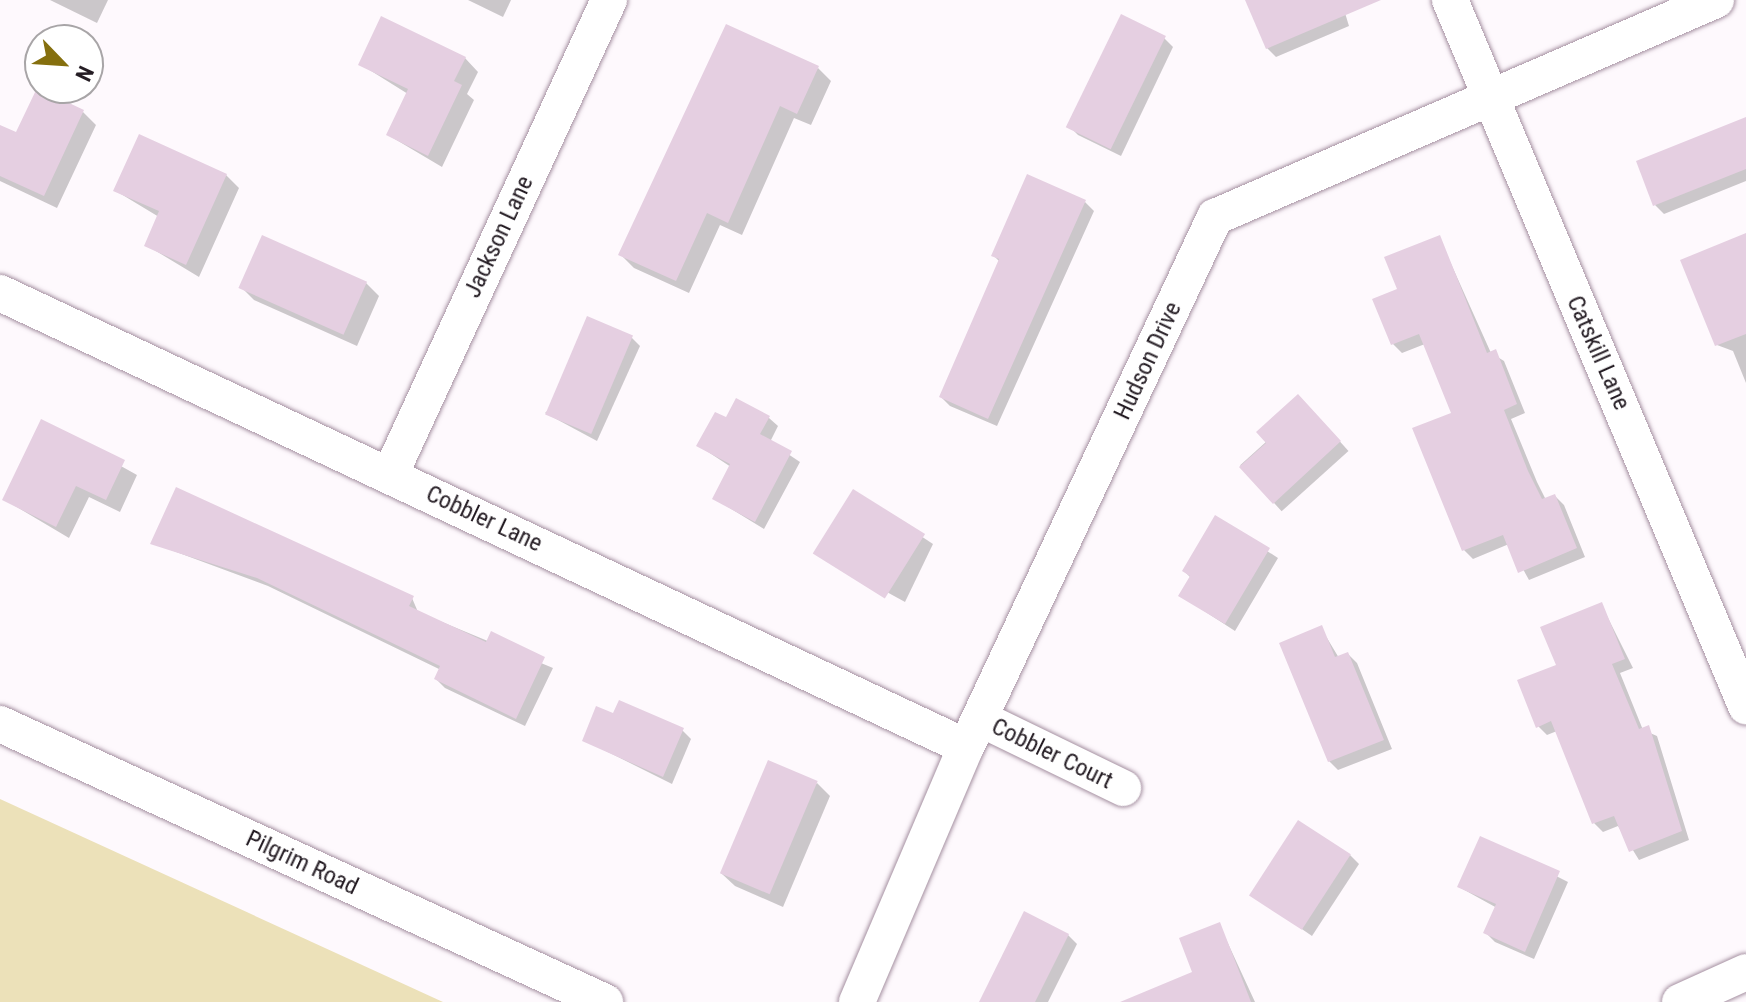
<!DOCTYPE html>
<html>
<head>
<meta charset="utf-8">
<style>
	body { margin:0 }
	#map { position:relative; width:1746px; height:1002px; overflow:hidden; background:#fef9fd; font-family:"Roboto Condensed",sans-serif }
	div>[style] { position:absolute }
	.green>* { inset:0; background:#ece1b9 }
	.shadow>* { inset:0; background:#0003; transform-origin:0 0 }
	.building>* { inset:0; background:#e5cfe1; transform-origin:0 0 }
	.roads { filter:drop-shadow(0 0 2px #a590a1) drop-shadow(0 0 2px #a590a1) }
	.minor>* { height:36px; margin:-18px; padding:0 18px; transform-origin:18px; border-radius:18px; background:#fff }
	span { translate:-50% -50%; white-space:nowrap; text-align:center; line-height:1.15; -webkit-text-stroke:6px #fff; paint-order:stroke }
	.street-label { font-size:24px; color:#251d24 }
	.north { position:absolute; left:24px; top:24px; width:80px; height:80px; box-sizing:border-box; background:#fff; border:2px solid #a8a5a7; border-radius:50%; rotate:115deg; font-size:22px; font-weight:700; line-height:32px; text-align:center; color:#251d24 }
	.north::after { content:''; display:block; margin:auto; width:28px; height:36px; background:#856f0e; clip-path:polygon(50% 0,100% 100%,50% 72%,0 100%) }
</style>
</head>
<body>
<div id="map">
	<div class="green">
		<div style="clip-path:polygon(0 799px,443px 1002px,0 1002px)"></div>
	</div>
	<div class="shadow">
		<div style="clip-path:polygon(50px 0,108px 0,97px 23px)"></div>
		<div style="clip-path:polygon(468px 0,511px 0,503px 17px)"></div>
		<div style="clip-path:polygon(1258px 0,1341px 0,1349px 26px,1276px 57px,1267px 48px)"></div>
		<div style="clip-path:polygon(1164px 38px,1173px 47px,1121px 156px,1078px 135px,1069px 126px)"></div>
		<div style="clip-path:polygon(465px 58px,478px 72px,467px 94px,474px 100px,442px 167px,388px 135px,408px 94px,360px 64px)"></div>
		<div style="clip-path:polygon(818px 68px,831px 81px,811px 125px,794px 118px,742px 235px,720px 225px,689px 293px,634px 268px,621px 255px)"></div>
		<div style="clip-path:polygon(83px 112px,96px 125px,57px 208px,0 181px,0 127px,17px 135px)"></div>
		<div style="clip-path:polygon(1746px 122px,1746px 181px,1664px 214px,1655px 205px)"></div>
		<div style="clip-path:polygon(226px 175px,239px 188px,199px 277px,146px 245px,159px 217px,116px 191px)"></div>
		<div style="clip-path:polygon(1085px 202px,1094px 211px,997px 426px,950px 406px,941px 397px,1000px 262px,993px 255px)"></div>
		<div style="clip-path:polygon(1746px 235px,1746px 383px,1733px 351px,1717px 345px,1683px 261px)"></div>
		<div style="clip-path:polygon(263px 237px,366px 283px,379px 296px,357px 346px,254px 300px,241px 287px)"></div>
		<div style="clip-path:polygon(1439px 237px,1491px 353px,1504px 361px,1525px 413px,1511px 419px,1537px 482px,1546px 500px,1555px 496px,1564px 505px,1585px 557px,1529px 580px,1509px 544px,1473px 559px,1464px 550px,1415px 430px,1453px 414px,1425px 344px,1402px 353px,1393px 344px,1399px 290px)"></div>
		<div style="clip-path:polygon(631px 337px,640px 346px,597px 441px,545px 413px)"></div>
		<div style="left:1307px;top:405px;width:62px;height:90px;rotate:48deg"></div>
		<div style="clip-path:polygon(769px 418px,778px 426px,770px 442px,800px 462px,764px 529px,715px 499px,731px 467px,699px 446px,726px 420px)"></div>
		<div style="clip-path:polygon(42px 422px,137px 475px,120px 512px,89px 497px,69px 538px,5px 500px)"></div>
		<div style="clip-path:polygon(854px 492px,933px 544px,905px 602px,823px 557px)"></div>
		<div style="clip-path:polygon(1216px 518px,1278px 558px,1235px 631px,1181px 596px,1191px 578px,1184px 571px)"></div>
		<div style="clip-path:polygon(152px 543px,412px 598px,418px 612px,553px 668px,525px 726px,445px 688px,436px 679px,441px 670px,268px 586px)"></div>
		<div style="clip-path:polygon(1601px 604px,1633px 668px,1620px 673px,1643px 730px,1657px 736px,1689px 840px,1639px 860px,1618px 826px,1603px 832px,1594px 823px,1557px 731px,1547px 735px,1538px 726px,1558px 666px)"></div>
		<div style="clip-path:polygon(1321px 628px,1339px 658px,1348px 654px,1357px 663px,1392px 749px,1338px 770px,1329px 761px)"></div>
		<div style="clip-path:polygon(614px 716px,682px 730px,691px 739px,672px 784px,584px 740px)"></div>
		<div style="clip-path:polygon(817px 783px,830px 796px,783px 907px,735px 886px,721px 873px)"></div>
		<div style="clip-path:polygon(1481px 838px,1568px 882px,1534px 959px,1495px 942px,1486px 933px,1497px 908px,1459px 887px)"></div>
		<div style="clip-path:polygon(1350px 855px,1359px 864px,1312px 936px,1252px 895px)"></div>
		<div style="clip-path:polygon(1219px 924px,1255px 1002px,1155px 1002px,1195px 973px)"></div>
		<div style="clip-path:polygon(1068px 935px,1077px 944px,1048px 1002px,981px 1002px)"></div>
	</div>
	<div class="building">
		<div style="clip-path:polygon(1245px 0,1381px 0,1266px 49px)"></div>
		<div style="left:1121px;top:14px;width:50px;height:126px;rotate:26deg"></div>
		<div style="clip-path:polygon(381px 16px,466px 57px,454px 81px,462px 85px,428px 156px,386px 135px,408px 89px,358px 65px)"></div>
		<div style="clip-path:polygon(726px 24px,819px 66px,797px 114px,780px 106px,728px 223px,707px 213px,676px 281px,618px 255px)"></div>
		<div style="clip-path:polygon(37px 88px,84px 110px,44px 196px,0 176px,0 125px,16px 132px)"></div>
		<div style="clip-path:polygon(1746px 117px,1746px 169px,1653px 206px,1636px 161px)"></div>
		<div style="clip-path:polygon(139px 134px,227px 174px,186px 265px,144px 246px,159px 211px,113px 191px)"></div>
		<div style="clip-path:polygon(1027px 174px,1086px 200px,988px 419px,939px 397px,999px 259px,991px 256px)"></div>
		<div style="clip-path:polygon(1746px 233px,1746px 334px,1715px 346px,1680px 260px)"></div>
		<div style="left:262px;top:235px;width:115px;height:58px;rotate:24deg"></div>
		<div style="clip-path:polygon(1440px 235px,1487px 353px,1496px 349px,1517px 404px,1504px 410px,1528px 471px,1542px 499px,1555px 494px,1577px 548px,1518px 573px,1503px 535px,1462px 551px,1412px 428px,1451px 413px,1419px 334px,1391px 345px,1372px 299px,1397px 289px,1384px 257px)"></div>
		<div style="left:587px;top:316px;width:50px;height:107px;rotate:23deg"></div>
		<div style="clip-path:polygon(1298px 394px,1341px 441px,1273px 504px,1239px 467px,1266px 443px,1256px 432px)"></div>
		<div style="clip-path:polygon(736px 398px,770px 416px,760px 434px,792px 451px,755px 522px,712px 499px,730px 464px,696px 446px,715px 412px,726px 417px)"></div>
		<div style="clip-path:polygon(41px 419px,125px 460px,106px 500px,76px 486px,56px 527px,2px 500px)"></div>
		<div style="clip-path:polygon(176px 487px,414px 596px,409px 606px,486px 642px,491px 631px,545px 657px,516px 719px,434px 679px,440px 666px,257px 578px,150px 544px)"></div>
		<div style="left:853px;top:489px;width:85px;height:76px;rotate:32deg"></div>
		<div style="clip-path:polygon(1215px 515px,1270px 548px,1225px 624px,1178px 596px,1190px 576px,1182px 571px)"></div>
		<div style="clip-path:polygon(1602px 602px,1625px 659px,1612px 664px,1639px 729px,1649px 725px,1682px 831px,1629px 852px,1614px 816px,1592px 824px,1551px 721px,1536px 728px,1517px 680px,1556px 665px,1540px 627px)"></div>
		<div style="clip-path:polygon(1322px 625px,1335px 657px,1348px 652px,1384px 740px,1328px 762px,1279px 643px)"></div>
		<div style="clip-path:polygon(619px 700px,684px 728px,663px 777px,582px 741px,596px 706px,613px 713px)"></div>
		<div style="left:768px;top:760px;width:54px;height:123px;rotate:23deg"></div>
		<div style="left:1298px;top:820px;width:63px;height:90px;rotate:33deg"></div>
		<div style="clip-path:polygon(1480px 836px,1560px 871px,1525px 952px,1483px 933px,1496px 904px,1457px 887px)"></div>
		<div style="clip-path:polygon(1024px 911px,1069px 934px,1035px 1002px,979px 1002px)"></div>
		<div style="clip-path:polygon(1220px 922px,1251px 1002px,1120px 1002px,1192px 972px,1179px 938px)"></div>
	</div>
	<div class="roads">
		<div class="minor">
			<div style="left:1450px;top:0;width:766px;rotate:67.25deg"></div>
			<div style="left:0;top:293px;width:1067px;rotate:25.17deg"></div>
			<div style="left:390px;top:475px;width:523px;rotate:-65.25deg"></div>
			<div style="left:981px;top:719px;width:158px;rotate:25.9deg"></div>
			<div style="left:0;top:724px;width:666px;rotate:24.68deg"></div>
			<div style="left:857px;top:1002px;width:277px;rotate:-66.9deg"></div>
			<div style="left:966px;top:747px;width:586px;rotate:-64.84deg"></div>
			<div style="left:1215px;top:217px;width:546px;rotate:-23.42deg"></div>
			<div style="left:1680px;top:1002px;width:72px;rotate:-24.4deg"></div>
		</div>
	</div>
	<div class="street-label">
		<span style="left:499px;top:237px;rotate:-65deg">Jackson Lane</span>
		<span style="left:1598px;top:353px;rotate:66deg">Catskill Lane</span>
		<span style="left:1148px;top:361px;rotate:-65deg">Hudson Drive</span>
		<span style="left:484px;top:519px;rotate:25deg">Cobbler Lane</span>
		<span style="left:1052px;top:754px;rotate:26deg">Cobbler Court</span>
		<span style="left:302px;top:863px;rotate:25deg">Pilgrim Road</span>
	</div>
	<div class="north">N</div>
</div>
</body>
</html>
